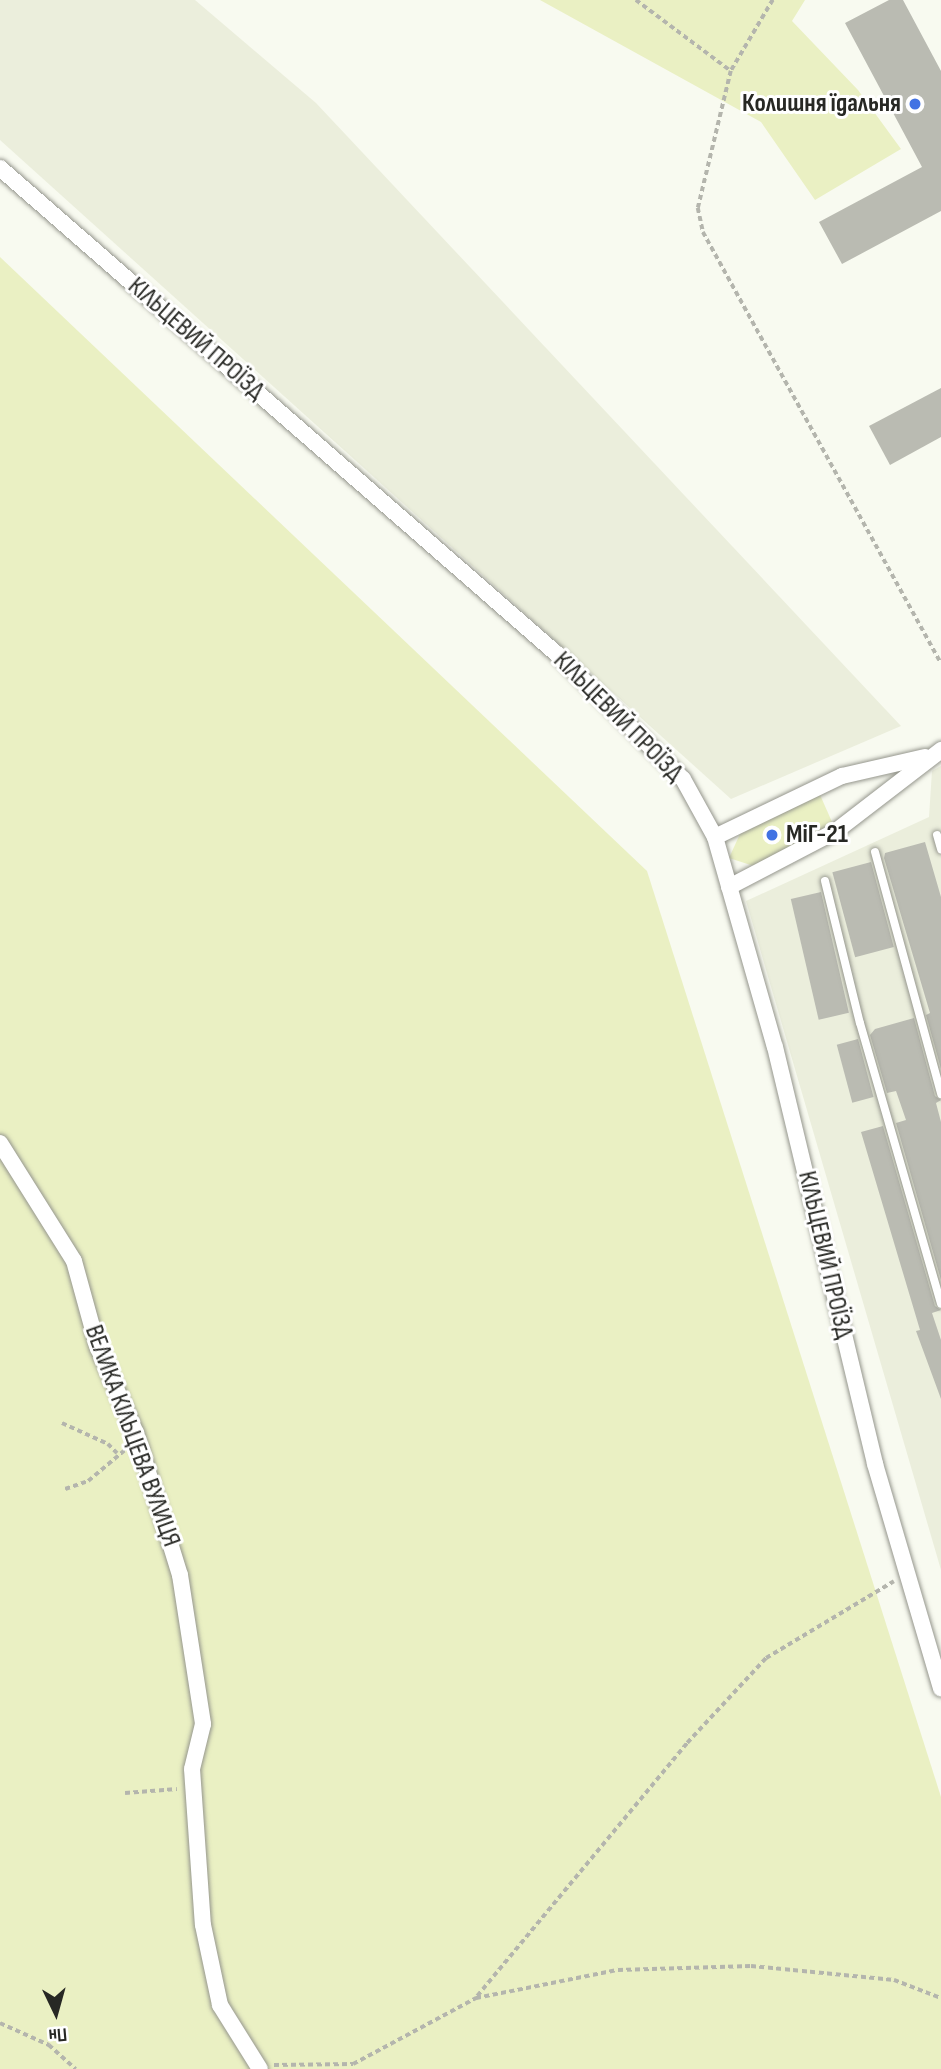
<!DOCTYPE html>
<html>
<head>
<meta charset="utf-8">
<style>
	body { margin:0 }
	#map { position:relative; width:941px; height:2069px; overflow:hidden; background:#f8faf0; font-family:"Sofia Sans Condensed",sans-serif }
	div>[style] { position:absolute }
	.built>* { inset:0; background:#ebeedc }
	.green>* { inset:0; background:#eaf0c3 }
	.building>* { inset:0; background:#babbb2; transform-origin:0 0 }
	.path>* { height:3.5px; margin-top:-1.75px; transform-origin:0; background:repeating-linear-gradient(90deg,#b4b5ad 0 5px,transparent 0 8.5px) }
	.roads { filter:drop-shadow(0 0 2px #95968d) drop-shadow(0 0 2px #95968d) }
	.lane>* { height:8px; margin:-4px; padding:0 4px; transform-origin:4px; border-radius:4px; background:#fff }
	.street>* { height:16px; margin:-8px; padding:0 8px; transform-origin:8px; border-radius:8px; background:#fff }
	.dots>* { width:19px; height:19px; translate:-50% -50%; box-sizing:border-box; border:4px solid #fff; border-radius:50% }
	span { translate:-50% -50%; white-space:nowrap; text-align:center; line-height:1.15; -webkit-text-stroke:6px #fff; paint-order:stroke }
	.poi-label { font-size:26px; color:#272824; font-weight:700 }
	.right { translate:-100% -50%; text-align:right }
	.left { translate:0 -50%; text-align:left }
	.street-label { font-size:26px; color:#272824 }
	.north { position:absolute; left:21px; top:1978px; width:70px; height:70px; -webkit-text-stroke:5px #fff; paint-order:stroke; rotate:175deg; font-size:19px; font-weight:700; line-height:28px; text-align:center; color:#272824 }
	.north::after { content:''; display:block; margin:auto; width:24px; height:32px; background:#272824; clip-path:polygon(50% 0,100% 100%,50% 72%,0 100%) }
</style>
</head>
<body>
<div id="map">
	<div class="built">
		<div style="clip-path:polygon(0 0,195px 0,316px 103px,901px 726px,731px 799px,0 140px)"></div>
		<div style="clip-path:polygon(941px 766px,941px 1570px,746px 901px,929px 817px,932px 771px)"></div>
	</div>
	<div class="green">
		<div style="clip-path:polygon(540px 0,805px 0,792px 21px,858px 90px,901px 149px,815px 200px,761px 122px)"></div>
		<div style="clip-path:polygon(0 257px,647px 871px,941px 1797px,941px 2069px,0 2069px)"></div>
		<div style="clip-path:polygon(817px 788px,836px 831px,763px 869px,729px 858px,745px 823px)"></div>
	</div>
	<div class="building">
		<div style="clip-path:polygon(889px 0,903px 0,941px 71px,941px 211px,842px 264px,819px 222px,922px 167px,845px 23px)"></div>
		<div style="clip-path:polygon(941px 388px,941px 437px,890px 465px,869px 426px)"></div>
		<div style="clip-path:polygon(925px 842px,941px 897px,941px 1069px,926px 1015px,930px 1013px,884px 858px,885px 853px)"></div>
		<div style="left:871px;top:862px;width:88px;height:40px;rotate:75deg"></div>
		<div style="left:821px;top:892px;width:124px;height:31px;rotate:77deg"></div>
		<div style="clip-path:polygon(914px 1018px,935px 1096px,941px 1100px,936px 1103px,941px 1122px,941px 1280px,896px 1123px,906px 1120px,896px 1091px,887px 1093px,870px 1035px,875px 1029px)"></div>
		<div style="left:858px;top:1039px;width:60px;height:22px;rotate:75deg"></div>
		<div style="clip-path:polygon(883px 1126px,935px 1306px,941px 1310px,932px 1313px,941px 1340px,941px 1399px,916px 1331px,920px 1330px,861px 1132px)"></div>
	</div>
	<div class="path">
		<div style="left:636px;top:0;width:119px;rotate:36.8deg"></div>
		<div style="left:773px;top:0;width:82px;rotate:120.6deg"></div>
		<div style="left:731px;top:71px;width:141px;rotate:103.5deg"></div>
		<div style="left:698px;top:208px;width:25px;rotate:78deg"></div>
		<div style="left:703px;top:232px;width:492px;rotate:61.1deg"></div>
		<div style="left:62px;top:1423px;width:51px;rotate:24.5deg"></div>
		<div style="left:108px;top:1444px;width:13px;rotate:45deg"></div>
		<div style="left:65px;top:1489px;width:24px;rotate:-19deg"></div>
		<div style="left:88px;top:1481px;width:48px;rotate:-40deg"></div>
		<div style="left:125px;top:1793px;width:52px;rotate:-4.4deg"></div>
		<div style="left:477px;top:1996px;width:329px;rotate:-50.3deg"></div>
		<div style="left:687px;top:1743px;width:116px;rotate:-47.1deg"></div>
		<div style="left:766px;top:1658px;width:149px;rotate:-31deg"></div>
		<div style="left:0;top:2023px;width:54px;rotate:24.2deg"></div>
		<div style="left:49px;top:2045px;width:36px;rotate:42deg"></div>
		<div style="left:274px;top:2065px;width:79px;rotate:-0.7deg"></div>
		<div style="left:353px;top:2064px;width:140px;rotate:-28.2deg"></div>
		<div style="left:476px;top:1998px;width:145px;rotate:-11.2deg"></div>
		<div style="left:618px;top:1970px;width:133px;rotate:-1.7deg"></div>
		<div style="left:751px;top:1966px;width:144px;rotate:5.6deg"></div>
		<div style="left:894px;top:1980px;width:50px;rotate:21deg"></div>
	</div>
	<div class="roads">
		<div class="lane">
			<div style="left:937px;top:835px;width:15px;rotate:74deg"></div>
			<div style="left:875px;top:852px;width:251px;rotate:74.7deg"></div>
			<div style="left:825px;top:881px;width:146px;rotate:76.2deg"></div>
			<div style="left:860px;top:1023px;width:292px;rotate:73.9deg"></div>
		</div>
		<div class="street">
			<div style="left:0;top:168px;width:739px;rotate:41.11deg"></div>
			<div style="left:557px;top:654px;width:177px;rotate:44.8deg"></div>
			<div style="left:683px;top:779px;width:66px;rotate:61.1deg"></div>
			<div style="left:715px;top:837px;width:218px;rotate:74.1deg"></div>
			<div style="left:775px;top:1047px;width:429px;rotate:76.5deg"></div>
			<div style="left:875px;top:1464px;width:234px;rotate:73.6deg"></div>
			<div style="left:715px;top:837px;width:141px;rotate:-25.7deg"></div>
			<div style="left:842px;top:776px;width:85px;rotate:-12.9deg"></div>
			<div style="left:729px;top:887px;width:121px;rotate:-27.6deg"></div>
			<div style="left:836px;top:831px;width:133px;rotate:-37.6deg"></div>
			<div style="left:0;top:1143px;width:139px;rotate:57.9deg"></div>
			<div style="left:74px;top:1261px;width:90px;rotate:74.6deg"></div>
			<div style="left:98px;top:1348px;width:93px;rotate:65.9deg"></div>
			<div style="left:136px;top:1433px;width:149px;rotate:72.8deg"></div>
			<div style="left:180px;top:1575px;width:151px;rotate:81.2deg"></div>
			<div style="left:203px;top:1724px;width:46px;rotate:103.7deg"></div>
			<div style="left:192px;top:1769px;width:156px;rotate:86deg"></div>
			<div style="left:203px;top:1925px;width:82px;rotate:78deg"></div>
			<div style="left:220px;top:2005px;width:75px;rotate:58deg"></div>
		</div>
	</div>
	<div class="dots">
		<div style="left:915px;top:104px;background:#4172e3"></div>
		<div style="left:772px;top:835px;background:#4172e3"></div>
	</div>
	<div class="poi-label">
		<span class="right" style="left:901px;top:104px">Колишня їдальня</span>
		<span class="left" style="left:786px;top:835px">МіГ-21</span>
	</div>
	<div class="street-label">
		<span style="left:196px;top:339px;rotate:41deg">КІЛЬЦЕВИЙ ПРОЇЗД</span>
		<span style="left:618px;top:717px;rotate:45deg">КІЛЬЦЕВИЙ ПРОЇЗД</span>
		<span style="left:825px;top:1255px;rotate:77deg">КІЛЬЦЕВИЙ ПРОЇЗД</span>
		<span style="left:132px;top:1436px;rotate:70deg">ВЕЛИКА КІЛЬЦЕВА ВУЛИЦЯ</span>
	</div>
	<div class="north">Пн</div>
</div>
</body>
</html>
